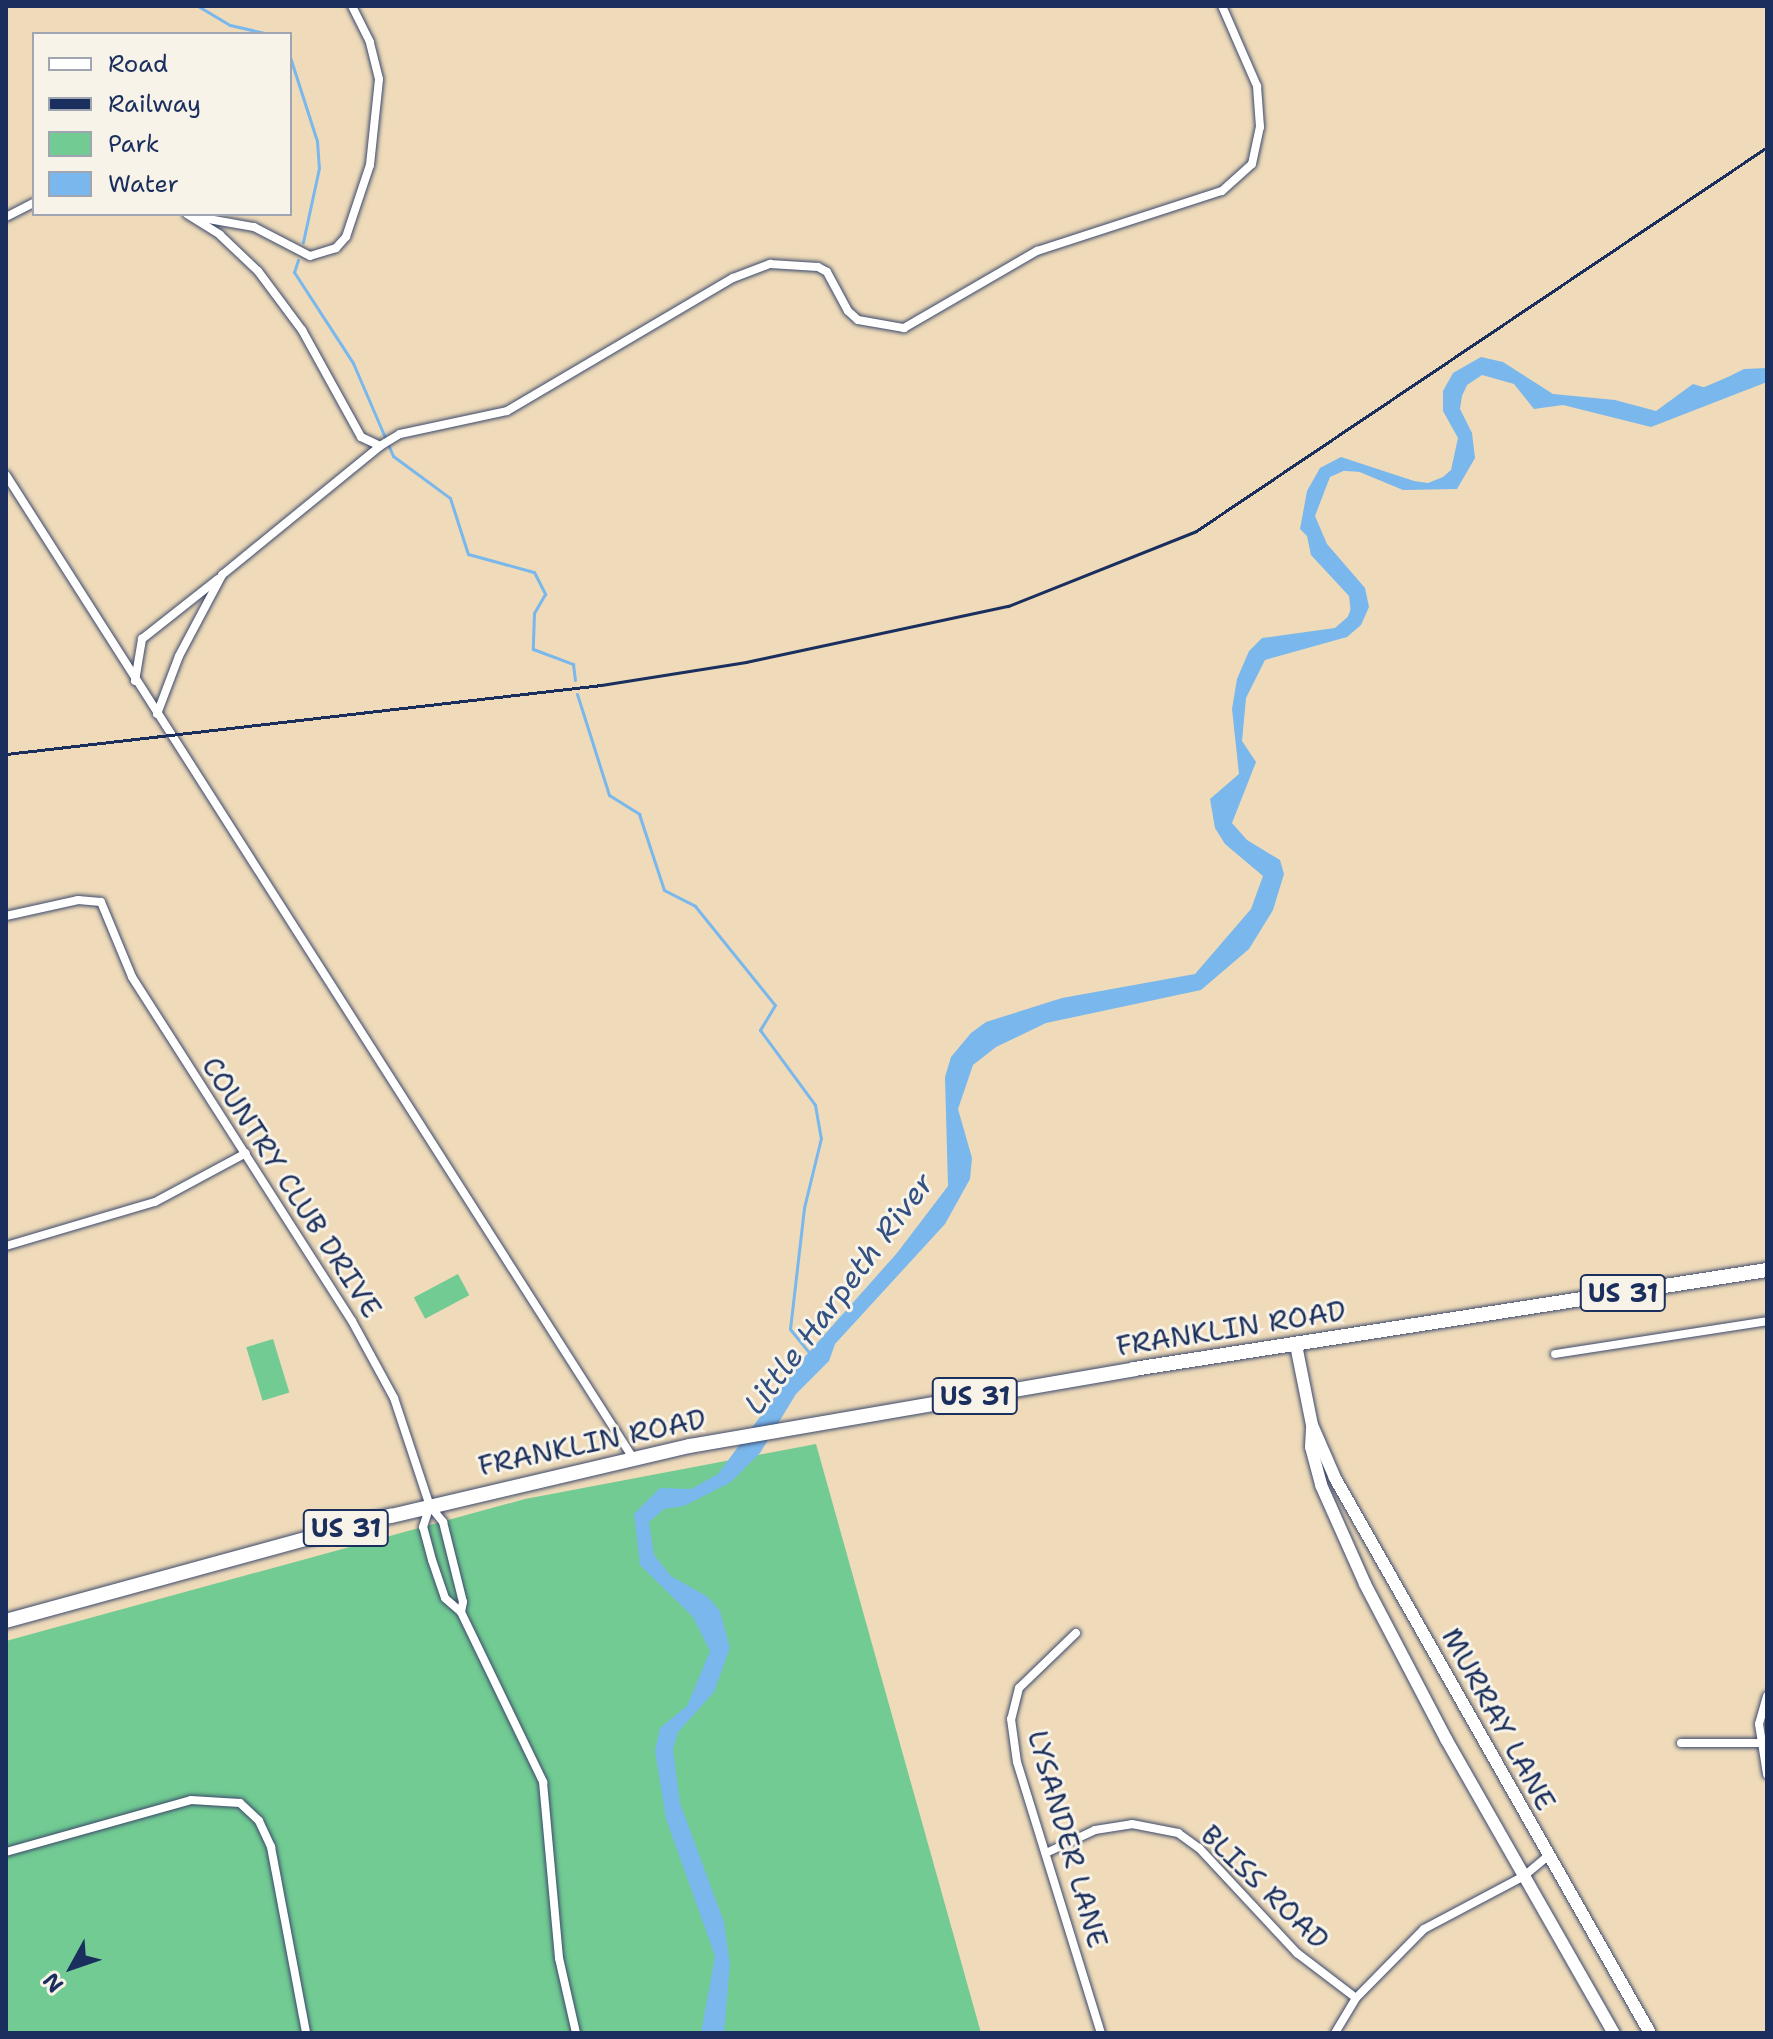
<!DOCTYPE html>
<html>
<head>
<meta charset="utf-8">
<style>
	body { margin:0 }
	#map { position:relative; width:1773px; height:2039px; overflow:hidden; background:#efdbb9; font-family:"Shantell Sans",sans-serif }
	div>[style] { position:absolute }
	.green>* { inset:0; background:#71cb92; transform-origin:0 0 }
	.water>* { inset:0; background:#79b7ec }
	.stream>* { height:3px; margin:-1.5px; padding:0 1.5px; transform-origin:1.5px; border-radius:1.5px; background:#79b7ec }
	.roads { filter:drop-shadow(0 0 2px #3b496c) drop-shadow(0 0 2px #3b496c) }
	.street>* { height:8px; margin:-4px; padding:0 4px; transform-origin:4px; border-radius:4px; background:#fff }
	.secondary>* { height:12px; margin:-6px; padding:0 6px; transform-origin:6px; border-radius:6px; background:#fff }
	.primary>* { height:14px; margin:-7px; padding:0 7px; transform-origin:7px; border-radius:7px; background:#fff }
	.rail>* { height:3px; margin:-1.5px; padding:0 1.5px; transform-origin:1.5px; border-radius:1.5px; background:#1b2f5e }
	span { translate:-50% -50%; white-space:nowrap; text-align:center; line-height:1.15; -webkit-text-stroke:6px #f7f3e8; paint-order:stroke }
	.shield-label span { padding:2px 6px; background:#f7f3e8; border:2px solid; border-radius:6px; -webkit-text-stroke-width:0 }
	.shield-label { font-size:26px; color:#1b2f5e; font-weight:700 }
	.street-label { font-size:28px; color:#1b2f5e }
	.water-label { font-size:30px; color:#325182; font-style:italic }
	.frame { position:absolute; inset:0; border:8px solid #1b2f5e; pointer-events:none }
	.legend { position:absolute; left:32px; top:32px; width:260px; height:184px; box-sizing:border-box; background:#f7f3e8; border:2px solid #9fa5b1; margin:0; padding:10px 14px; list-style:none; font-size:24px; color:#1b2f5e }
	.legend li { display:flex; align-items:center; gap:16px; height:40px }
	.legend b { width:40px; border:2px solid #9fa5b1 }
	.north { position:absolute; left:32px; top:1927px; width:80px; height:80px; -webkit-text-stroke:6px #f7f3e8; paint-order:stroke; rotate:230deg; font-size:22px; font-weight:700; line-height:32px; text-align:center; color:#1b2f5e }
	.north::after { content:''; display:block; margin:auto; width:28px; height:36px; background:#1b2f5e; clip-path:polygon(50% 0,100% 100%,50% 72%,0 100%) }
</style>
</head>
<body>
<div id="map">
	<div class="green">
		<div style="left:458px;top:1274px;width:24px;height:50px;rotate:62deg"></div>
		<div style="left:273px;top:1339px;width:56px;height:28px;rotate:73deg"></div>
		<div style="clip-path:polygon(816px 1444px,981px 2033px,6px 2033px,6px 1641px,525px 1499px)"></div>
	</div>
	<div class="water">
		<div style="clip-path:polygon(1481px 357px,1503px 362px,1553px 394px,1615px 400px,1656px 411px,1693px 384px,1706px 388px,1744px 369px,1767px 368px,1767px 382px,1651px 427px,1563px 405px,1534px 409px,1514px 384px,1482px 375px,1467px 385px,1462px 396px,1460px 409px,1472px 433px,1475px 458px,1457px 489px,1403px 490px,1350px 468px,1330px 477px,1315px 516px,1327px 544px,1365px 588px,1369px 607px,1361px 625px,1347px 637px,1265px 660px,1246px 698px,1242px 741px,1256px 762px,1232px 823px,1247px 840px,1280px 860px,1284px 874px,1273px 910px,1249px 949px,1201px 990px,1046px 1023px,996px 1047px,973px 1065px,958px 1109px,972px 1158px,970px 1179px,945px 1224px,835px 1344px,829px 1361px,796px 1394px,760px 1453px,731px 1482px,684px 1506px,664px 1509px,649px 1522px,654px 1555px,671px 1576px,708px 1597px,720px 1611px,730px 1648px,714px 1692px,678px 1732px,673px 1749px,680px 1803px,724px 1922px,730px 1964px,724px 2033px,701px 2033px,715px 1956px,666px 1819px,655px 1751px,660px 1728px,687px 1706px,710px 1651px,693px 1617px,640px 1565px,634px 1514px,660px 1488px,691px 1489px,718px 1474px,802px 1360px,897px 1253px,948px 1186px,945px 1077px,951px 1057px,971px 1033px,986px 1022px,1062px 998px,1195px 974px,1251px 909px,1263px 876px,1225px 844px,1215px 828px,1210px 799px,1239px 774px,1232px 709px,1237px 679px,1249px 651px,1262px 638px,1335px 628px,1351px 614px,1349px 596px,1311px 555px,1307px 536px,1300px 529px,1307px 491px,1320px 468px,1341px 457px,1414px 481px,1428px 483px,1443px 477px,1451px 470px,1458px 438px,1443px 411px,1443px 391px,1453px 373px)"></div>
	</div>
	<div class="stream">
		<div style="left:198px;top:6px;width:37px;rotate:31deg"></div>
		<div style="left:230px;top:25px;width:40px;rotate:13deg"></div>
		<div style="left:290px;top:57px;width:88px;rotate:72.2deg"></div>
		<div style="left:317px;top:141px;width:27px;rotate:86deg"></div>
		<div style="left:319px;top:168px;width:76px;rotate:102.2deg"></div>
		<div style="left:298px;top:260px;width:13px;rotate:108deg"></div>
		<div style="left:294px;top:272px;width:108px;rotate:57deg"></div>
		<div style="left:353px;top:363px;width:101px;rotate:66.7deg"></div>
		<div style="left:393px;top:456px;width:71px;rotate:36.4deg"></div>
		<div style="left:450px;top:498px;width:59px;rotate:72.2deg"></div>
		<div style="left:468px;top:554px;width:68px;rotate:15.3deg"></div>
		<div style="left:534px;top:572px;width:25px;rotate:63deg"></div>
		<div style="left:545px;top:594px;width:22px;rotate:120deg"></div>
		<div style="left:534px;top:613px;width:36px;rotate:92deg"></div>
		<div style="left:533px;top:649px;width:43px;rotate:20.6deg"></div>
		<div style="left:573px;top:664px;width:16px;rotate:83deg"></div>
		<div style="left:1702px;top:389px;width:28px;rotate:-23deg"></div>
		<div style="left:1345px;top:469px;width:17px;rotate:3deg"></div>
		<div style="left:1347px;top:621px;width:16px;rotate:-68deg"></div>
		<div style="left:577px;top:694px;width:106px;rotate:72.4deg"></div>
		<div style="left:609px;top:795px;width:36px;rotate:32deg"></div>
		<div style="left:639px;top:814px;width:80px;rotate:71.8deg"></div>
		<div style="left:664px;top:890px;width:35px;rotate:27deg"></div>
		<div style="left:695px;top:906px;width:127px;rotate:51.1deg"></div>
		<div style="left:775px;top:1005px;width:29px;rotate:121deg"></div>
		<div style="left:760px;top:1030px;width:93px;rotate:53.7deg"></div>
		<div style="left:815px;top:1105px;width:34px;rotate:80deg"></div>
		<div style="left:821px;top:1138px;width:72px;rotate:103.7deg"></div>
		<div style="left:804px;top:1208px;width:122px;rotate:96.6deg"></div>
		<div style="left:790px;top:1329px;width:32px;rotate:51deg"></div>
	</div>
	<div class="roads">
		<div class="street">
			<div style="left:187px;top:214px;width:39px;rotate:32deg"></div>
			<div style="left:220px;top:235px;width:52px;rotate:43.5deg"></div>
			<div style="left:258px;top:271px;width:74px;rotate:53.3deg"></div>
			<div style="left:302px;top:330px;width:122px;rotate:61.1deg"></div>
			<div style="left:361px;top:437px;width:21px;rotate:25deg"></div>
			<div style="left:380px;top:446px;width:23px;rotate:-31deg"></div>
			<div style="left:400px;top:434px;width:109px;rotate:-12.1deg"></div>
			<div style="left:507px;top:411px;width:262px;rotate:-30.5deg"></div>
			<div style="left:733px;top:278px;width:40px;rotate:-21deg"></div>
			<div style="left:770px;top:264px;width:48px;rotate:3.6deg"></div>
			<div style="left:818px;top:267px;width:10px;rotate:29deg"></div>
			<div style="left:827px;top:272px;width:44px;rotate:61.7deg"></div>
			<div style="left:848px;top:311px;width:13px;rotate:42deg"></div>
			<div style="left:858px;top:320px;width:47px;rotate:9.9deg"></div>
			<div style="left:904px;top:328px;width:154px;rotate:-30.1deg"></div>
			<div style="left:1037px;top:251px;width:194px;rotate:-18deg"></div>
			<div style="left:1222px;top:191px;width:40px;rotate:-42deg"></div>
			<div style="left:1252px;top:164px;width:38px;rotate:-78deg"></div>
			<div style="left:1260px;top:127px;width:41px;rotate:-94.2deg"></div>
			<div style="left:1257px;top:86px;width:87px;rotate:-113.6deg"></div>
			<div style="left:6px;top:217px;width:31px;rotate:-27deg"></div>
			<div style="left:197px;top:217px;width:58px;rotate:10deg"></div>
			<div style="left:254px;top:227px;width:63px;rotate:27.4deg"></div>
			<div style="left:310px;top:256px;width:27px;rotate:-17deg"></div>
			<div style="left:336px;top:248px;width:15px;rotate:-48deg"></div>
			<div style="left:346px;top:237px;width:76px;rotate:-71.6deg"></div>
			<div style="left:370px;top:165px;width:86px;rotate:-84deg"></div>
			<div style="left:379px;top:79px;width:38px;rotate:-104deg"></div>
			<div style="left:370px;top:42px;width:40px;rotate:-116.6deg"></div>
			<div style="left:6px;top:475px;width:1166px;rotate:57.47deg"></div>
			<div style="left:135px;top:681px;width:43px;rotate:-80.5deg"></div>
			<div style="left:142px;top:639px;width:97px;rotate:-38.3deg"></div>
			<div style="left:157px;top:714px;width:62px;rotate:-69.2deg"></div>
			<div style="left:179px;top:656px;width:92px;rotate:-62deg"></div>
			<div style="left:222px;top:575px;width:204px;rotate:-39.2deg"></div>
			<div style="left:6px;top:916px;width:74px;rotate:-12.5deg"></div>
			<div style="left:78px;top:900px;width:23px;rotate:5deg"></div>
			<div style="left:101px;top:902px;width:81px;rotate:67.5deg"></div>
			<div style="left:132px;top:977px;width:408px;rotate:57.4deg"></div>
			<div style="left:352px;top:1321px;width:88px;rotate:61.4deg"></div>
			<div style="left:394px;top:1398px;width:114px;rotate:71.6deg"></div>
			<div style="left:430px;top:1506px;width:21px;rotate:51deg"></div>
			<div style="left:443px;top:1522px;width:82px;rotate:76deg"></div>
			<div style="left:463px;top:1602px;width:10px;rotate:101deg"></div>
			<div style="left:461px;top:1612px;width:21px;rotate:-139deg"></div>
			<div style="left:445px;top:1598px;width:40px;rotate:-108.9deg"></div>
			<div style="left:432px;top:1560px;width:34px;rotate:-105deg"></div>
			<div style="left:423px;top:1527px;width:22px;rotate:-72deg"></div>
			<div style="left:6px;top:1246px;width:155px;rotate:-16.5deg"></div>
			<div style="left:155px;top:1202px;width:103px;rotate:-28.3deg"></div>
			<div style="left:1555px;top:1354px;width:215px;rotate:-8.8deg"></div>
			<div style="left:461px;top:1612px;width:189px;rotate:64.2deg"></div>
			<div style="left:543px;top:1782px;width:177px;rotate:84.8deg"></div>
			<div style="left:559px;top:1958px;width:77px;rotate:77.2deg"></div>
			<div style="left:1076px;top:1633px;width:79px;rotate:136deg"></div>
			<div style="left:1019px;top:1688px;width:32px;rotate:104deg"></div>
			<div style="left:1011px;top:1719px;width:43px;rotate:82.1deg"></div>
			<div style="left:1017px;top:1762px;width:284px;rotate:72.8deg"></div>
			<div style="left:1767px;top:1696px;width:29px;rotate:106deg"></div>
			<div style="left:1759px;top:1724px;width:51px;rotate:80.9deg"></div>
			<div style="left:1681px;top:1743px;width:80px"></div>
			<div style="left:6px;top:1852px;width:192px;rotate:-15.7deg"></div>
			<div style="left:191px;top:1800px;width:49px;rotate:3.5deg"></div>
			<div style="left:240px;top:1803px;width:26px;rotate:43deg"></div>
			<div style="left:259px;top:1821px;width:29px;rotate:65deg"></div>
			<div style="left:271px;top:1847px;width:189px;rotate:79.3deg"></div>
			<div style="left:1046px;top:1853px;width:54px;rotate:-25.1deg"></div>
			<div style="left:1095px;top:1830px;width:37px;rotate:-9deg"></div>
			<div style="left:1132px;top:1824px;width:47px;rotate:11.1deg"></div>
			<div style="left:1178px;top:1833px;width:26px;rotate:36deg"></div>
			<div style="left:1199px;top:1848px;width:144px;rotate:47deg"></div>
			<div style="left:1297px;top:1953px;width:74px;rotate:37.3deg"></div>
			<div style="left:1335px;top:2033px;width:41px;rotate:-59deg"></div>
			<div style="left:1356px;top:1998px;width:97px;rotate:-45.4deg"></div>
			<div style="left:1424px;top:1929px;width:113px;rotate:-27.9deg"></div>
			<div style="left:1524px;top:1876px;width:31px;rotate:-40deg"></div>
		</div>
		<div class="secondary">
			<div style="left:1296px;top:1345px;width:82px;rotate:78.7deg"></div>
			<div style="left:1312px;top:1425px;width:58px;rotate:66.5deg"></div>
			<div style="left:1335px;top:1478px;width:638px;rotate:60.42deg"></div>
			<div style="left:1312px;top:1428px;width:19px;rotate:93deg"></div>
			<div style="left:1311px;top:1447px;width:39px;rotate:75deg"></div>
			<div style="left:1321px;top:1485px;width:108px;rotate:66deg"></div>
			<div style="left:1365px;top:1584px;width:175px;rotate:62.4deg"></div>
			<div style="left:1446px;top:1739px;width:339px;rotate:60.3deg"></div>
		</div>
		<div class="primary">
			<div style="left:6px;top:1621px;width:399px;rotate:-15.3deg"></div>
			<div style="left:391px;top:1516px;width:307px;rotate:-13.2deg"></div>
			<div style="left:690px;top:1446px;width:451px;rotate:-9.8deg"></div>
			<div style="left:1134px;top:1369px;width:641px;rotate:-8.89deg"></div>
		</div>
	</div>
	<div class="rail">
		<div style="left:6px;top:754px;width:599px;rotate:-6.61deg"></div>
		<div style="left:601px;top:685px;width:147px;rotate:-9deg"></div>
		<div style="left:746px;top:662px;width:268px;rotate:-12.1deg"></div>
		<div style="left:1008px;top:606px;width:202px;rotate:-21.7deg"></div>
		<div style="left:1196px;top:531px;width:688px;rotate:-33.92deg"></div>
	</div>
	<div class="shield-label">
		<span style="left:1623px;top:1293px">US 31</span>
		<span style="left:975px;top:1396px">US 31</span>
		<span style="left:346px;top:1528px">US 31</span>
	</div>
	<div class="street-label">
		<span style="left:292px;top:1187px;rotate:57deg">COUNTRY CLUB DRIVE</span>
		<span style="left:1231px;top:1328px;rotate:-9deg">FRANKLIN ROAD</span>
		<span style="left:592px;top:1442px;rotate:-12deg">FRANKLIN ROAD</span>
		<span style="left:1499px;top:1719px;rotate:61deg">MURRAY LANE</span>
		<span style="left:1068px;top:1839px;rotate:74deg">LYSANDER LANE</span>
		<span style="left:1265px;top:1887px;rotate:44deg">BLISS ROAD</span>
	</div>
	<div class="water-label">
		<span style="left:839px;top:1294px;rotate:-53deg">Little Harpeth River</span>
	</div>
	<div class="frame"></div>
	<ul class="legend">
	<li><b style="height:10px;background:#fff"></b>Road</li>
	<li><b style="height:10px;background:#1b2f5e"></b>Railway</li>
	<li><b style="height:22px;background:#71cb92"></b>Park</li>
	<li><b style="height:22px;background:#79b7ec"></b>Water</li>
	</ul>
	<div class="north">N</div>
</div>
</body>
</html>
